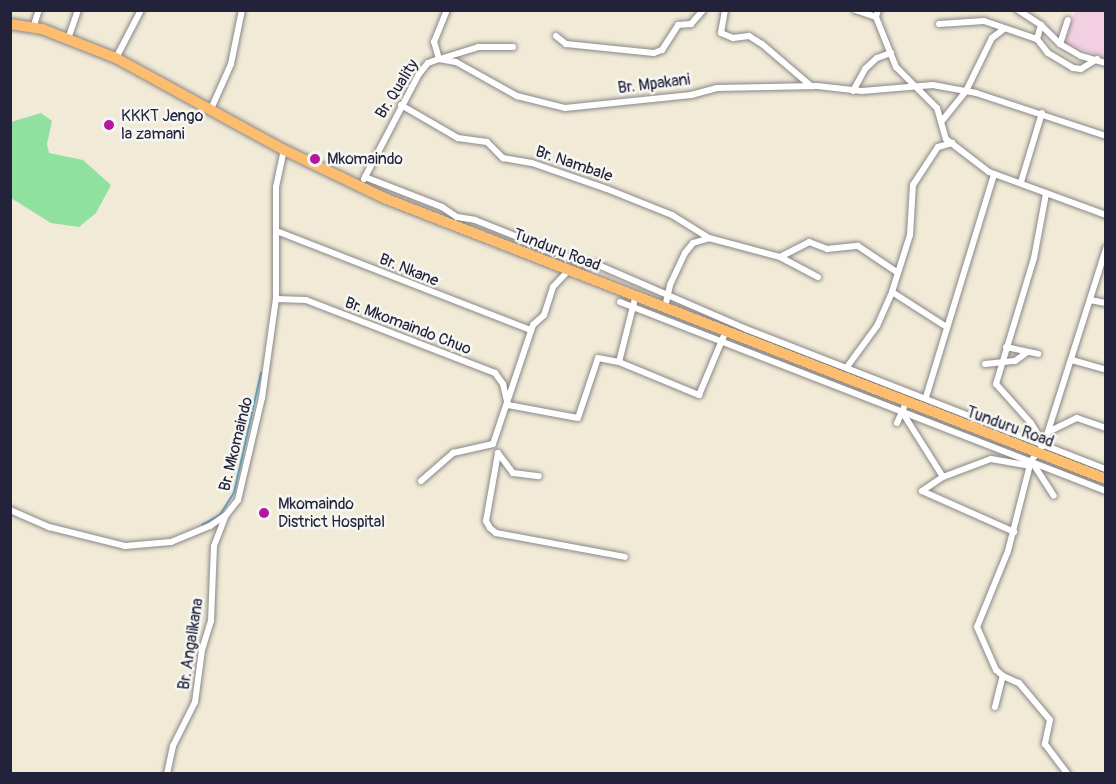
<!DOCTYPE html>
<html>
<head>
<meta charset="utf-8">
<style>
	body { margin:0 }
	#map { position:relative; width:1116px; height:784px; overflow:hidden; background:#f1ead6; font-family:Pangolin,sans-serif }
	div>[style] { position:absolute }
	.built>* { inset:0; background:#f2cfe1 }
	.green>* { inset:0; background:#90e1a0 }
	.stream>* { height:1.5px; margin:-0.75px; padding:0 0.75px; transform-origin:0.75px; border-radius:0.75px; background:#50a6cd }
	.roads { filter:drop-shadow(0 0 2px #8a8688) drop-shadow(0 0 2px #8a8688) }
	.minor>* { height:6px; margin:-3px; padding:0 3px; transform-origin:3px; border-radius:3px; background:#fff }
	.trunk>* { height:10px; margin:-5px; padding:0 5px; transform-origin:5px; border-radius:5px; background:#fcbd6f }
	.dots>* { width:16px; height:16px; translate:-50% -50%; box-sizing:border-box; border:3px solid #f6f6f2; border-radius:50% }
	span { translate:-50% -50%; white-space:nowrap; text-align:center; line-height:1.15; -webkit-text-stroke:5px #f6f6f2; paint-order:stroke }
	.street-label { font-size:16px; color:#22223b }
	.poi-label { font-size:16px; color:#22223b }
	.left { translate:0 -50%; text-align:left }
	.frame { position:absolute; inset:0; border:12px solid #22223b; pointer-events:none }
</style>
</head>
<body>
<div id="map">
	<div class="built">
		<div style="clip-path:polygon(1075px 11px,1105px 11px,1105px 58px,1065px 43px)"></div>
	</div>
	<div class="green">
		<div style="clip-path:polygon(41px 113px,52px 121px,47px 144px,49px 153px,83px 160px,111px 185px,96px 213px,79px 227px,51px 223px,11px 198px,11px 122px)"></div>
	</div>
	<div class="stream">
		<div style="left:202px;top:525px;width:21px;rotate:-29deg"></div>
		<div style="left:220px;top:515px;width:26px;rotate:-58deg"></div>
		<div style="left:234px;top:493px;width:123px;rotate:-77.3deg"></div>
	</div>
	<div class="roads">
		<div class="minor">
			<div style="left:725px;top:10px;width:23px;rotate:100deg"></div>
			<div style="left:721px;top:33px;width:13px;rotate:23deg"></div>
			<div style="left:733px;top:38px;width:16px;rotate:-7deg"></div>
			<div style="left:749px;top:36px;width:15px;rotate:32deg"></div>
			<div style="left:762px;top:44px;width:65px;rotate:40.6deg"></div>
			<div style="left:855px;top:10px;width:22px;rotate:18deg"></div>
			<div style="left:878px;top:10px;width:7px;rotate:106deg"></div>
			<div style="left:876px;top:17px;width:54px;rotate:68.2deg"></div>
			<div style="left:896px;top:67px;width:58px;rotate:45deg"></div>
			<div style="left:937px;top:108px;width:32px;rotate:74deg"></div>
			<div style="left:946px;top:139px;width:54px;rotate:37.5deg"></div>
			<div style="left:989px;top:172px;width:125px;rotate:20.2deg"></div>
			<div style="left:1018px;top:10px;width:27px;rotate:33deg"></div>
			<div style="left:1041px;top:25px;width:27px;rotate:45deg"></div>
			<div style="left:1060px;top:44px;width:24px;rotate:30deg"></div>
			<div style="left:1081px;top:56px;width:26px;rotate:16deg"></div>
			<div style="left:939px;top:24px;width:45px;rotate:-3.8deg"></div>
			<div style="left:984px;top:21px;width:56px;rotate:18.8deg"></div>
			<div style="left:1041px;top:25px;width:15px;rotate:106deg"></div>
			<div style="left:1037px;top:39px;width:18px;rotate:52deg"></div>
			<div style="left:1048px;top:53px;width:29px;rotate:31deg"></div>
			<div style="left:1073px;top:68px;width:8px;rotate:7deg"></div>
			<div style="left:1081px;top:69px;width:19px;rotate:-32deg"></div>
			<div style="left:33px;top:28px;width:19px;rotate:-72deg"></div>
			<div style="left:556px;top:36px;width:13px;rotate:39deg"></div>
			<div style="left:566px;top:44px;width:88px;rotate:5.8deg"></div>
			<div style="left:654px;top:53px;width:9px;rotate:-21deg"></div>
			<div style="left:662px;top:50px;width:30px;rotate:-57deg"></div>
			<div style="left:678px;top:25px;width:13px;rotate:-4deg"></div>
			<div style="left:691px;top:24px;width:18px;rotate:-49deg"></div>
			<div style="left:68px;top:39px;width:31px;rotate:-71deg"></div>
			<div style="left:1060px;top:44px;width:25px;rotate:-72deg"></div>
			<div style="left:116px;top:58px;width:54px;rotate:-62.5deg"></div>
			<div style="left:443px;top:58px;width:37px;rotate:-17deg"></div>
			<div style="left:478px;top:47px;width:35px"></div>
			<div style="left:439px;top:59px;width:17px;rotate:10deg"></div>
			<div style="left:456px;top:62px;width:70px;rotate:29.1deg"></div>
			<div style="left:517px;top:96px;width:49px;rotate:14deg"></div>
			<div style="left:565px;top:108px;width:127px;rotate:-5.9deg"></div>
			<div style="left:691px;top:95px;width:27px;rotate:-15deg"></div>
			<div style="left:717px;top:88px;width:100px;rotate:-1.1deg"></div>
			<div style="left:817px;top:86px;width:45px;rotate:6.3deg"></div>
			<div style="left:862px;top:91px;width:71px;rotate:-4.8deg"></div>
			<div style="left:933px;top:85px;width:44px;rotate:10.5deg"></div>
			<div style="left:976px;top:93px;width:137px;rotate:18.3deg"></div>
			<div style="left:853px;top:91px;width:25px;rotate:-61deg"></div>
			<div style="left:865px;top:69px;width:16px;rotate:-43deg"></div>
			<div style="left:877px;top:58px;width:15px;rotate:-20deg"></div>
			<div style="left:401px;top:105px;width:66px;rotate:30.1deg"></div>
			<div style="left:458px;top:138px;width:29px;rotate:8deg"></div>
			<div style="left:487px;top:142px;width:23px;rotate:45deg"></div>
			<div style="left:503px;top:158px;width:29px;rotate:10deg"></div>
			<div style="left:532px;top:163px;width:79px;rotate:19.1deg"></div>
			<div style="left:607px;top:189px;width:70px;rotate:21.8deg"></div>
			<div style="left:672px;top:215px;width:44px;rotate:31.9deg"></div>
			<div style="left:211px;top:109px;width:49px;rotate:-66deg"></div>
			<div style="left:231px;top:64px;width:55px;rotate:-78.5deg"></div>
			<div style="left:941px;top:122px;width:40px;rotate:-51deg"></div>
			<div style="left:966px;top:91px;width:59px;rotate:-63.9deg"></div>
			<div style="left:992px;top:38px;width:15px;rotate:-37deg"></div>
			<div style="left:365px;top:177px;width:83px;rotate:21.3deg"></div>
			<div style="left:442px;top:207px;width:18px;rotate:34deg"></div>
			<div style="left:457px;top:217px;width:18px;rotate:9deg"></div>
			<div style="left:475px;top:220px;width:118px;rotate:21.8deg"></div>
			<div style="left:585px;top:264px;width:11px"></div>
			<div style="left:596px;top:264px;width:163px;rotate:23.4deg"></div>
			<div style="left:746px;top:329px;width:386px;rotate:21.3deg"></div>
			<div style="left:364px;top:179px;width:119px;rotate:-62.4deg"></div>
			<div style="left:419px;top:74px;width:14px;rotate:-51deg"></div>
			<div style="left:428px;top:63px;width:12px;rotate:-20deg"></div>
			<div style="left:439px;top:59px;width:18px;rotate:-106deg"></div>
			<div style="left:434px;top:42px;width:35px;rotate:-68deg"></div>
			<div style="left:1021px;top:182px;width:72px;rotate:-73.1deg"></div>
			<div style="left:279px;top:232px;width:270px;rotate:21.3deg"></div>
			<div style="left:780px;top:257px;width:43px;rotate:27.8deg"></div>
			<div style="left:892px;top:292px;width:63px;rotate:32.7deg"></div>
			<div style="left:276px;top:299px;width:30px;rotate:2deg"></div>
			<div style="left:306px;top:300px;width:203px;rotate:21.1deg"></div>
			<div style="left:495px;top:373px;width:14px;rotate:54deg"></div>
			<div style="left:503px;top:384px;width:22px;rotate:77deg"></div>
			<div style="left:508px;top:405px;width:71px;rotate:10.5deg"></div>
			<div style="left:578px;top:418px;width:63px;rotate:-71.6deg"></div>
			<div style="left:598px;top:358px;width:21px;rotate:11deg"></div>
			<div style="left:619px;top:362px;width:69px;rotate:-75.8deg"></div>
			<div style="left:1090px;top:300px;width:16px;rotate:11deg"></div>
			<div style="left:620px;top:302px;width:521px;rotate:21.25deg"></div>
			<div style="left:665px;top:307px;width:23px;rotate:-77deg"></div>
			<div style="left:670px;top:285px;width:35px;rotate:-65deg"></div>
			<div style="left:685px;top:253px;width:13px;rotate:-51deg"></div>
			<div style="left:693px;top:243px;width:17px;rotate:-17deg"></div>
			<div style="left:709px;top:238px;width:73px;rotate:15deg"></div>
			<div style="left:780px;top:257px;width:33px;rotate:-27deg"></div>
			<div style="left:809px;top:242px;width:19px;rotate:21deg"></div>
			<div style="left:827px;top:249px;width:31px;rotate:-6deg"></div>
			<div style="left:858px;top:246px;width:48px;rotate:34deg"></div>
			<div style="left:1006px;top:347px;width:33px;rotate:12deg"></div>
			<div style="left:1072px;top:360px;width:35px;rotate:16deg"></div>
			<div style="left:619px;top:362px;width:87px;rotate:22.4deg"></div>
			<div style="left:699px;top:395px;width:67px;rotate:-67.2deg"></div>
			<div style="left:985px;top:364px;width:30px;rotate:-6deg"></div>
			<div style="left:1015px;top:361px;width:14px;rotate:-36deg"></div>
			<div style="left:847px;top:367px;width:51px;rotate:-53.8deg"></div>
			<div style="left:877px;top:326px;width:37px;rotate:-66deg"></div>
			<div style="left:892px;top:292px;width:60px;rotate:-72.5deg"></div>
			<div style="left:910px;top:235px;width:50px;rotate:-86.6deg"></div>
			<div style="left:913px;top:185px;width:45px;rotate:-56.7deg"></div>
			<div style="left:938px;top:147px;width:15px;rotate:-16deg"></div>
			<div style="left:926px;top:397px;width:233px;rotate:-73deg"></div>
			<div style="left:904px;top:415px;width:73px;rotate:57.8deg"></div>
			<div style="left:897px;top:423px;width:22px;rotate:-66deg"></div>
			<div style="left:1048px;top:432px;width:32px;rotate:-26deg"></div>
			<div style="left:1077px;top:418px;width:31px;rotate:19deg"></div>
			<div style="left:1044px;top:444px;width:25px;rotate:-122deg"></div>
			<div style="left:1031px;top:423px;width:52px;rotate:-131.9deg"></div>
			<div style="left:996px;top:384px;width:132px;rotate:-73.2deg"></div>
			<div style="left:1034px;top:258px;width:65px;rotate:-79.4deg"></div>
			<div style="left:498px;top:453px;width:69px;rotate:100deg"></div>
			<div style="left:486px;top:521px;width:8px;rotate:60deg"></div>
			<div style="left:490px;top:528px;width:8px;rotate:40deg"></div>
			<div style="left:496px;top:533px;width:131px;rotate:10.5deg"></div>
			<div style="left:498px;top:453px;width:25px;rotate:53deg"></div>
			<div style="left:513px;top:473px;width:26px;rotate:7deg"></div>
			<div style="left:1032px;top:462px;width:40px;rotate:57.1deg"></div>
			<div style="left:421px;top:481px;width:43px;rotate:-41.2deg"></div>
			<div style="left:453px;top:453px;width:41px;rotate:-12.7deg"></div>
			<div style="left:493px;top:444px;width:126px;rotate:-71.4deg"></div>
			<div style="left:533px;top:325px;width:15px;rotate:-42deg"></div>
			<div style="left:544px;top:315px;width:29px;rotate:-72deg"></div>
			<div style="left:553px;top:287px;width:23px;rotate:-47deg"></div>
			<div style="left:922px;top:491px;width:25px;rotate:-34deg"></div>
			<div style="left:943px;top:477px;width:51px;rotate:-20.6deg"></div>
			<div style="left:991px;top:459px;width:39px;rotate:10deg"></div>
			<div style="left:922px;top:491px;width:101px;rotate:24deg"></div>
			<div style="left:10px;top:510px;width:43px;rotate:23.6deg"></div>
			<div style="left:49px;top:527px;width:78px;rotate:14deg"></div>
			<div style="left:125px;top:546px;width:46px;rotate:-5deg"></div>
			<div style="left:171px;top:542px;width:42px;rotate:-22.3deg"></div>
			<div style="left:210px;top:526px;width:19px;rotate:-35deg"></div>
			<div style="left:226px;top:515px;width:19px;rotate:-51deg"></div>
			<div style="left:238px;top:500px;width:105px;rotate:-76.8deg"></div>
			<div style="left:262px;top:398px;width:100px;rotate:-82deg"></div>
			<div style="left:276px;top:299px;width:112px;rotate:-90deg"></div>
			<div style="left:276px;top:187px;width:38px;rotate:-78deg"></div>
			<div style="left:1003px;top:676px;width:17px;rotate:24deg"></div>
			<div style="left:1019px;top:683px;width:48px;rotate:50deg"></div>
			<div style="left:1050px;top:720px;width:25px;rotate:102deg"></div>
			<div style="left:1045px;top:744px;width:38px;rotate:53deg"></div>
			<div style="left:995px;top:707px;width:32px;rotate:-76deg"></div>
			<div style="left:1003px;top:676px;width:9px;rotate:-139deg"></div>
			<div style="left:996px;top:670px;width:47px;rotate:-113.8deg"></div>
			<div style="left:977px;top:627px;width:82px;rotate:-67.8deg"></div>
			<div style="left:1008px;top:551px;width:93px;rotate:-75.7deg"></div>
			<div style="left:1031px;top:461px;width:21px;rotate:-53deg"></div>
			<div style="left:1044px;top:444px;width:206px;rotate:-72.4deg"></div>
			<div style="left:167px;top:774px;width:29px;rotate:-78deg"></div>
			<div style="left:173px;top:746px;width:49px;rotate:-63.4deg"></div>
			<div style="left:195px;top:702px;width:52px;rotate:-82.3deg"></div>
			<div style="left:202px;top:650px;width:30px;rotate:-73deg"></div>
			<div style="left:211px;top:621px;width:75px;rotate:-87.7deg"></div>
			<div style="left:214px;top:546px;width:31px;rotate:-69deg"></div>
		</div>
		<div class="trunk">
			<div style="left:10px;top:24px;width:32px;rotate:9deg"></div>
			<div style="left:42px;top:29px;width:79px;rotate:21.4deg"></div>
			<div style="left:116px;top:58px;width:192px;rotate:28.7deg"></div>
			<div style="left:284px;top:150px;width:111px;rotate:25.6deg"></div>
			<div style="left:384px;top:198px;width:775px;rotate:21.27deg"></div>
		</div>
	</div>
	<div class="dots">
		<div style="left:109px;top:125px;background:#b5179e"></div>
		<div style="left:315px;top:159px;background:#b5179e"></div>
		<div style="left:264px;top:513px;background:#b5179e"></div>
	</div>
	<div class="street-label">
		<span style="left:654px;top:84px;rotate:-7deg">Br. Mpakani</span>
		<span style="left:397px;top:89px;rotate:-58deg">Br. Quality</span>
		<span style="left:574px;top:164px;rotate:19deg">Br. Nambale</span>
		<span style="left:557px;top:250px;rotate:21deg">Tunduru Road</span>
		<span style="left:409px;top:270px;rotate:22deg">Br. Nkane</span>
		<span style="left:408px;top:326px;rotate:21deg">Br. Mkomaindo Chuo</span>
		<span style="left:1010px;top:427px;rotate:20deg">Tunduru Road</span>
		<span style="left:236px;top:444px;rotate:-76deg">Br. Mkomaindo</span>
		<span style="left:191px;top:644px;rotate:-81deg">Br. Angalikana</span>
	</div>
	<div class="poi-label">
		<span class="left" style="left:121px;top:125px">KKKT Jengo<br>la zamani</span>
		<span class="left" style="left:327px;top:159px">Mkomaindo</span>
		<span class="left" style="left:278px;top:513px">Mkomaindo<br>District Hospital</span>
	</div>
	<div class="frame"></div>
</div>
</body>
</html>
